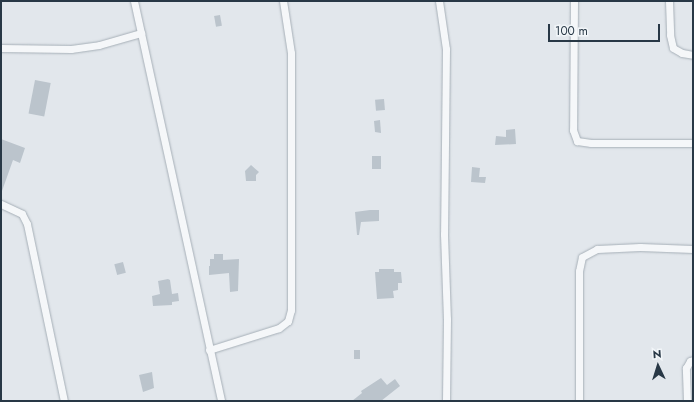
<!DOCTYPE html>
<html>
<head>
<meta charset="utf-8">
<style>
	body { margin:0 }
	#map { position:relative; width:694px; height:402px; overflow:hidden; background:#e2e7ec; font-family:Jost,sans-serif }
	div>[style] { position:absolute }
	.building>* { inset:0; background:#bbc4cc; transform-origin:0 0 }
	.roads { filter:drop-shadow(0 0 1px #a6afb7) drop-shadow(0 0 1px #a6afb7) }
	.street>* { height:7px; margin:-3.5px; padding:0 3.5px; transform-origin:3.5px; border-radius:3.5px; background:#f5f7f9 }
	span { translate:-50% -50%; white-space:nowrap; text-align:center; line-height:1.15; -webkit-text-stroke:3px #f2f6f9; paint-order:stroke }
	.frame { position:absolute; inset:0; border:2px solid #283846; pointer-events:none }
	.north { position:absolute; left:638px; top:346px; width:40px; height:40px; -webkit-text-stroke:3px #f2f6f9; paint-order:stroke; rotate:356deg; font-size:11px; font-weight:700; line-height:16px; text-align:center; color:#283846 }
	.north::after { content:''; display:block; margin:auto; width:14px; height:18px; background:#283846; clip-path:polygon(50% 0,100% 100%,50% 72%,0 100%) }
	.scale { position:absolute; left:548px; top:24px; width:112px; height:18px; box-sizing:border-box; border:2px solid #283846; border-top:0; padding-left:5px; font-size:12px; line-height:14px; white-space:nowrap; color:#283846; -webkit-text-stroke:3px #f2f6f9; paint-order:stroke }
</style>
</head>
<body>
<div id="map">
	<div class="building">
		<div style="left:220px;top:15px;width:11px;height:6px;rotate:80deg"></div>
		<div style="left:35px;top:80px;width:16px;height:34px;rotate:11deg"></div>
		<div style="left:384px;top:99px;width:11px;height:9px;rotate:85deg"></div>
		<div style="clip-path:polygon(380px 120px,381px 133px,375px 132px,374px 121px)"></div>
		<div style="clip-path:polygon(515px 129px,516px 144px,495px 145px,496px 136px,506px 137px,506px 130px)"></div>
		<div style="clip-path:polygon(1px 139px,25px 148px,20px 163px,13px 160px,2px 191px)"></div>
		<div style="left:372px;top:156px;width:9px;height:13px"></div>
		<div style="clip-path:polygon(251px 165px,259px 172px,256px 175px,256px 181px,246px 181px,245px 171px)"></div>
		<div style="clip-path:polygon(472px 167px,480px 168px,479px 177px,486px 177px,485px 183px,471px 182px)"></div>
		<div style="clip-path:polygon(370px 210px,379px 210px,379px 221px,361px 222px,359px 235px,357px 235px,355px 212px)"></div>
		<div style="clip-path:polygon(214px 254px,223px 254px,223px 260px,239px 259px,238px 291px,230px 292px,229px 273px,209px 275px,209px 266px,210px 266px,210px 259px,214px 259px)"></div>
		<div style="left:123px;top:262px;width:11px;height:9px;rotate:75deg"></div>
		<div style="clip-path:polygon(379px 269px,394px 269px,394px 272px,401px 272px,402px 283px,398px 283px,398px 290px,393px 291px,394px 298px,377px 299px,375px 272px,379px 272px)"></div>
		<div style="clip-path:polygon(168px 279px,170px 280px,172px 294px,178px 293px,179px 301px,172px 302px,172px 305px,153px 306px,152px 296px,160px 294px,158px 281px)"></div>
		<div style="left:354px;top:350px;width:6px;height:9px"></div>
		<div style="clip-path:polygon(152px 372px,154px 388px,143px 392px,139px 375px)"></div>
		<div style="clip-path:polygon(381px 378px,387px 385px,395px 379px,400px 386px,381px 401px,352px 401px,362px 393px,361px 391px)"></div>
	</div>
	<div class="roads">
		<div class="street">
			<div style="left:134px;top:1px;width:409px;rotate:77.7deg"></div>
			<div style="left:439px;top:1px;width:49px;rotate:81.7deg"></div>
			<div style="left:446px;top:49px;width:185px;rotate:90.6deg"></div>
			<div style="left:444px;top:234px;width:85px;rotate:88deg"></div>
			<div style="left:447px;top:319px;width:82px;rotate:90.7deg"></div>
			<div style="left:574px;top:1px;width:129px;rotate:90.4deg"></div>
			<div style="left:573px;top:130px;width:12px;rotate:70deg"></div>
			<div style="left:577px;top:141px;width:14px;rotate:8deg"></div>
			<div style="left:591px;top:143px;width:102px"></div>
			<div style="left:669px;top:1px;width:34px;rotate:88deg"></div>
			<div style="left:670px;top:35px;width:13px;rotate:77deg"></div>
			<div style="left:673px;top:48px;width:10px;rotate:29deg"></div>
			<div style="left:682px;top:53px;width:11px;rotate:10deg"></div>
			<div style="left:1px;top:48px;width:70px;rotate:0.8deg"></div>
			<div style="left:71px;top:49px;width:28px;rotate:-8deg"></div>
			<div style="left:99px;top:45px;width:44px;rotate:-15.9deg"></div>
			<div style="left:1px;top:204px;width:23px;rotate:25deg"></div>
			<div style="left:22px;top:214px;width:11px;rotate:63deg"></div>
			<div style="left:27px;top:224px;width:181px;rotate:78.2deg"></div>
			<div style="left:209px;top:350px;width:73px;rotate:-17.4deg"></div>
			<div style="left:279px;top:328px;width:11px;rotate:-38deg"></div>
			<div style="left:288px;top:321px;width:11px;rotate:-75deg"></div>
			<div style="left:291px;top:310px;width:257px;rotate:-90deg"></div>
			<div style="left:291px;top:53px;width:53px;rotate:-98.7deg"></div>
			<div style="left:579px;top:401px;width:130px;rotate:-90deg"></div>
			<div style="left:579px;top:271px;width:14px;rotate:-78deg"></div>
			<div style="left:582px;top:257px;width:17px;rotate:-28deg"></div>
			<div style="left:597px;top:249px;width:43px;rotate:-2.7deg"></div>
			<div style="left:640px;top:247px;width:53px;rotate:2.2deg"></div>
			<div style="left:687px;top:401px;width:33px;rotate:-92deg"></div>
			<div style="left:686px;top:368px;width:8px;rotate:-60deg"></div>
			<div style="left:690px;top:361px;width:3px;rotate:-18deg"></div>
		</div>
	</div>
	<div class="frame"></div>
	<div class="north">N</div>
	<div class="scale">100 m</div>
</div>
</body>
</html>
